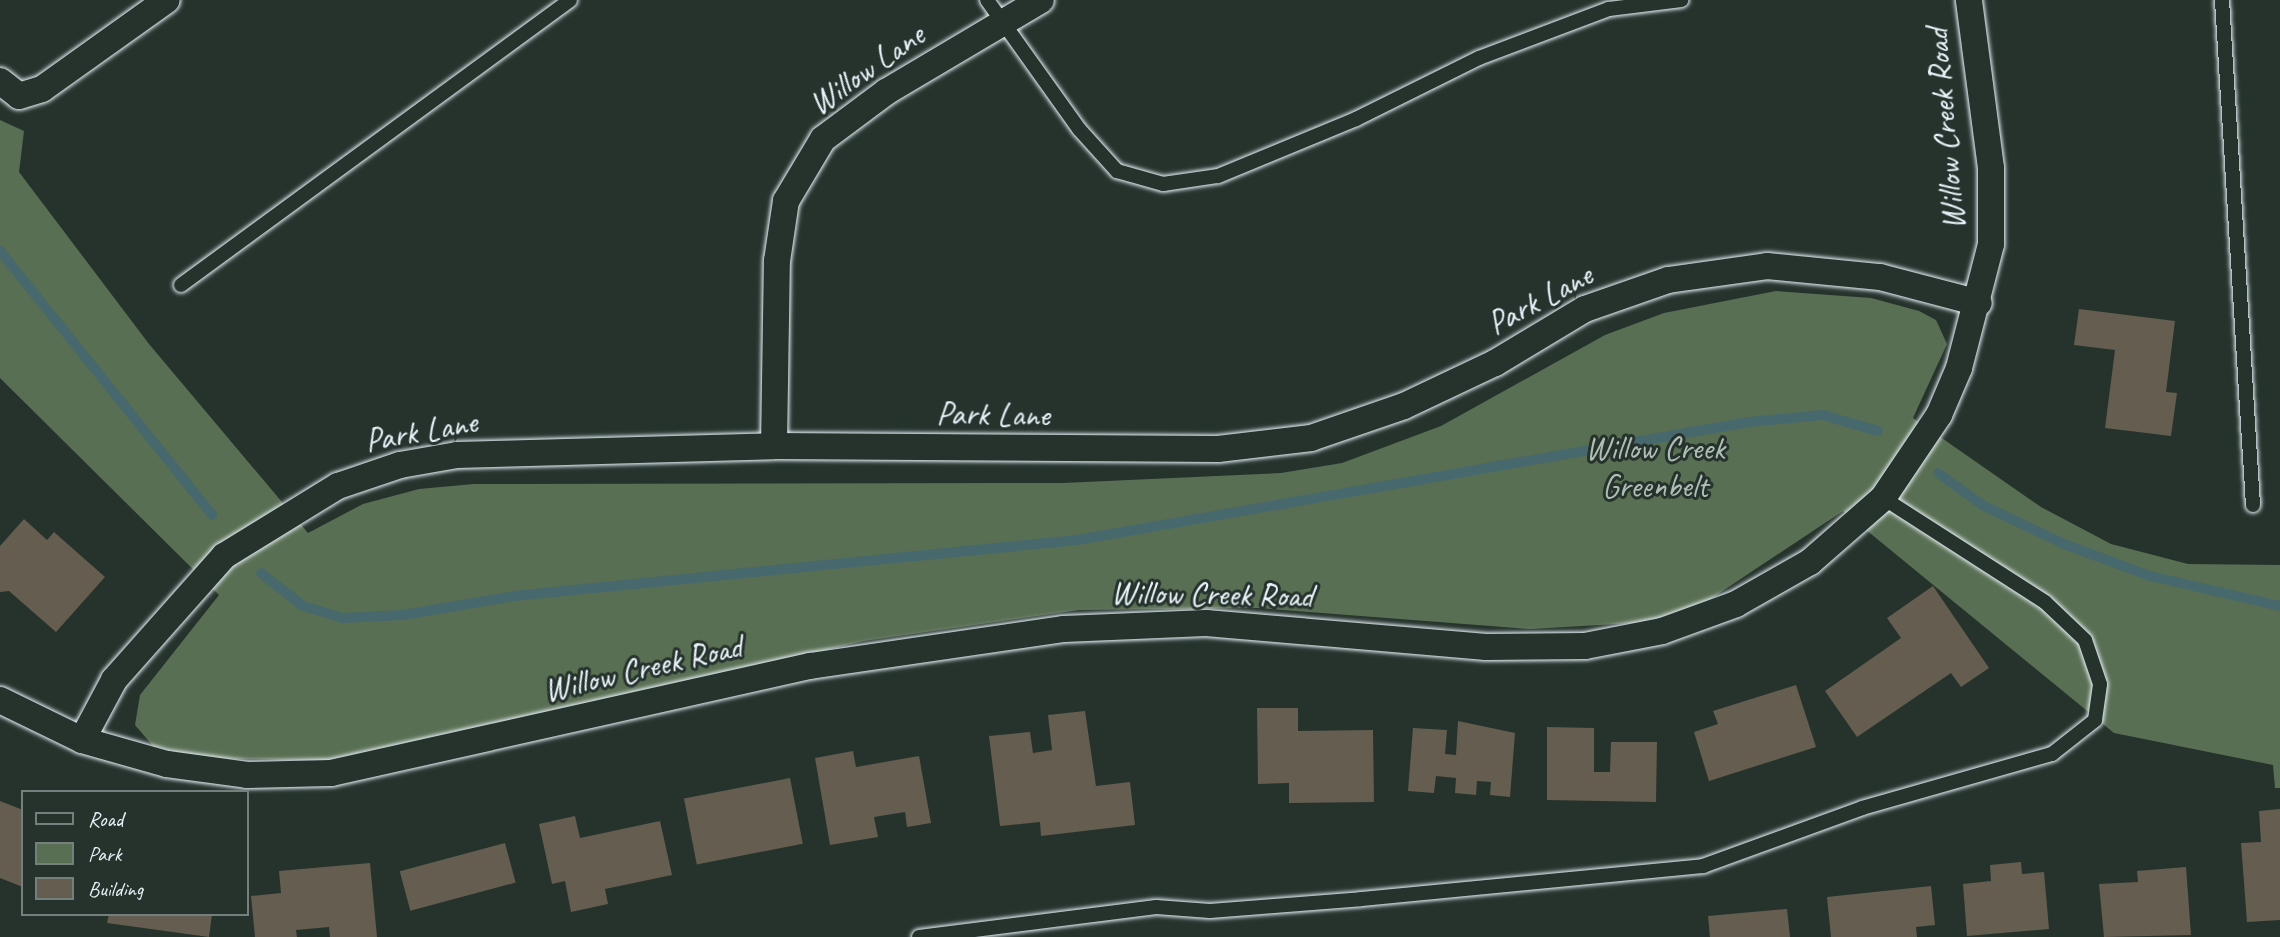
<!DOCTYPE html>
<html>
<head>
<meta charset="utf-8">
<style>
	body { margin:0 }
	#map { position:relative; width:2280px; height:937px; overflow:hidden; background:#26332d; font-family:Caveat,sans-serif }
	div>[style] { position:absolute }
	.green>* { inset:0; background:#596f53 }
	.stream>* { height:10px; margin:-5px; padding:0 5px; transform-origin:5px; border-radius:5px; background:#47696d }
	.building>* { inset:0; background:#655d4f; transform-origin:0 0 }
	.roads { filter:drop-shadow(0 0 2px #e8f1f8) drop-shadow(0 0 2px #e8f1f8) }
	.service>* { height:14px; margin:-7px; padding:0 7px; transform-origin:7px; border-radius:7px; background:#26332d }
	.minor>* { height:26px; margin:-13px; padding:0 13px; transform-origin:13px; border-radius:13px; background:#26332d }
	span { translate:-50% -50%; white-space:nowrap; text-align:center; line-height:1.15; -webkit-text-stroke:6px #26332d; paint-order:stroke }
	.street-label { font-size:33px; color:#e8f1f8 }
	.park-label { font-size:33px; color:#afbdb6 }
	.legend { position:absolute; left:21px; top:790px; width:228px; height:126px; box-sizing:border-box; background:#26332d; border:2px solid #747f7e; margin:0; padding:9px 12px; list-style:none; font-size:21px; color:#e8f1f8 }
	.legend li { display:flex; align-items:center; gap:14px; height:35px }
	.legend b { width:35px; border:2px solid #747f7e }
</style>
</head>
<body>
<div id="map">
	<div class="green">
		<div style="clip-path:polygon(0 120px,24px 131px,19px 172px,149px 344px,308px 533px,363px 504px,419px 489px,474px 484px,1063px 483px,1281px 473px,1342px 463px,1441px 426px,1605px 335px,1664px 313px,1776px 291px,1871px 298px,1919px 311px,1936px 320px,1947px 344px,1913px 418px,2041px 507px,2111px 544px,2188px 564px,2280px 565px,2280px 788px,2275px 788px,2273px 765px,2114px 733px,1843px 511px,1706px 602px,1652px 622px,1530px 629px,1258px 608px,1079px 610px,864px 641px,343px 761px,202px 758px,153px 746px,135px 725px,140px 695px,219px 595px,0 378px)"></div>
	</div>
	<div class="stream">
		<div style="left:0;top:251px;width:339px;rotate:51.2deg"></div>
		<div style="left:1938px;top:473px;width:57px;rotate:35.7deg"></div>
		<div style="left:1984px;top:506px;width:89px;rotate:25.4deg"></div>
		<div style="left:2064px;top:544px;width:92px;rotate:20.4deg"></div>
		<div style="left:2150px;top:576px;width:133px;rotate:13deg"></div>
		<div style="left:261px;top:573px;width:53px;rotate:38.2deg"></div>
		<div style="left:303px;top:606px;width:42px;rotate:16.7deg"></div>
		<div style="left:343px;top:618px;width:60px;rotate:-2.9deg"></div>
		<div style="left:403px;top:615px;width:113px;rotate:-9.7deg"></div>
		<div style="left:514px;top:596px;width:566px;rotate:-5.68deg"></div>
		<div style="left:1077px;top:540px;width:682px;rotate:-9.96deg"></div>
		<div style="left:1749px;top:422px;width:74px;rotate:-5.4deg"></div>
		<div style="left:1823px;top:415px;width:57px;rotate:16.2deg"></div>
	</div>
	<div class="building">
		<div style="clip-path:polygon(2079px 309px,2175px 321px,2166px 392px,2177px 393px,2171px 436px,2105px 428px,2115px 350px,2074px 345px)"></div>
		<div style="clip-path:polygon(24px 519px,47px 540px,54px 532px,105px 577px,56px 632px,9px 591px,0 592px,0 546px)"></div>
		<div style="clip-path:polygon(1933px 586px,1989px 668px,1961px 687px,1951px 673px,1857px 737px,1825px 691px,1901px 638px,1887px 618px)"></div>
		<div style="clip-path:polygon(1796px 685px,1816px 747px,1709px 781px,1694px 732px,1718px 724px,1713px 711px)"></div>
		<div style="clip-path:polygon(1257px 708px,1298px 708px,1298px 731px,1373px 730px,1374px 802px,1289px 803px,1289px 783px,1258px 784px)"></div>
		<div style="clip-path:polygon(1085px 711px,1096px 786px,1130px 782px,1135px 825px,1041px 836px,1040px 822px,1000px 826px,989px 736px,1030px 732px,1033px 753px,1052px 750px,1048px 715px)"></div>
		<div style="clip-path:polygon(1458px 721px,1515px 733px,1510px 797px,1490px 795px,1491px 782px,1477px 781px,1476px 795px,1455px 793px,1456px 778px,1436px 776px,1434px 793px,1408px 791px,1413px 728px,1447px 730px,1445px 754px,1456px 755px)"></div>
		<div style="clip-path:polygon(1547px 727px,1594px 728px,1594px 772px,1610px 772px,1611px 742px,1657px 742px,1656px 802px,1547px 800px)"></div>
		<div style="clip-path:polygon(853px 751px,856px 767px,919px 756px,931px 823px,907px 827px,905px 812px,874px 817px,878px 837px,830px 845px,815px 758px)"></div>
		<div style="left:790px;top:778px;width:67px;height:108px;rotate:79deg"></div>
		<div style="clip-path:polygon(0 801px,23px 810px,23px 887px,0 878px)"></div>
		<div style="clip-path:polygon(2280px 809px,2280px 920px,2247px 922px,2241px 843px,2261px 842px,2259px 811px)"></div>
		<div style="clip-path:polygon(575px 816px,580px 838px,660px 821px,672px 875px,605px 889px,608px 904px,571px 912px,565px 881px,552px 884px,539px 824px)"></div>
		<div style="left:505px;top:843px;width:41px;height:109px;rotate:75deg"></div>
		<div style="clip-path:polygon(2021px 862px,2022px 874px,2044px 872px,2049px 929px,1967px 936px,1963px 884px,1991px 881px,1990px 865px)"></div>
		<div style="clip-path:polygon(370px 863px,377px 937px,330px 937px,329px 927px,296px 930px,297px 937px,255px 937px,251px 896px,281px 893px,279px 871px)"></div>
		<div style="clip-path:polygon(2186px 867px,2191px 935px,2104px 937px,2099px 884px,2138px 882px,2137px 871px)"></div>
		<div style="clip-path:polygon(1931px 886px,1935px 925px,1916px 927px,1917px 937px,1831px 937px,1827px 897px)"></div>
		<div style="clip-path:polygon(1787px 909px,1790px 937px,1710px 937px,1708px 916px)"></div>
		<div style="clip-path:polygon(109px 914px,212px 914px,209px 937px,107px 923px)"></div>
	</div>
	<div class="roads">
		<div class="service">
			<div style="left:987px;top:0;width:158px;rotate:54.5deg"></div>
			<div style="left:1079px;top:129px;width:57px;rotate:47.9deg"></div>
			<div style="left:1117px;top:171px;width:48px;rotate:15.8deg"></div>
			<div style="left:1163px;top:184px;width:56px;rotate:-8.3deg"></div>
			<div style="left:1218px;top:176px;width:149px;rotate:-22.4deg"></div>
			<div style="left:1356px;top:119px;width:137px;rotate:-26.4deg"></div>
			<div style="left:1479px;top:58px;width:139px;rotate:-20.7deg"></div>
			<div style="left:1609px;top:9px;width:73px;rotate:-7.1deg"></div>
			<div style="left:2222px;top:0;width:506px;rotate:86.49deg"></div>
			<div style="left:181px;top:285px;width:482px;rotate:-36.2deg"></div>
			<div style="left:919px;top:937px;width:239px;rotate:-7.2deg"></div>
			<div style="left:1156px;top:907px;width:54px;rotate:4.2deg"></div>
			<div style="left:1210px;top:911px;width:151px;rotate:-4.5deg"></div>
			<div style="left:1361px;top:899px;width:344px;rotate:-5.5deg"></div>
			<div style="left:1703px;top:866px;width:169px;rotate:-20deg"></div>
			<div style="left:1862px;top:808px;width:198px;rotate:-15.9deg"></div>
			<div style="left:2052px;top:754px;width:55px;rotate:-38.3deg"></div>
			<div style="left:2095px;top:720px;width:36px;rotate:-82deg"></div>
			<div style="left:2100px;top:684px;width:46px;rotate:-108.8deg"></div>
			<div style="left:2085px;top:640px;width:55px;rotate:-136.5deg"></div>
			<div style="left:2045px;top:602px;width:193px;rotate:-147.3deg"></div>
		</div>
		<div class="minor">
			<div style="left:0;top:81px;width:24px;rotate:38deg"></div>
			<div style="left:19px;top:96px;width:24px;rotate:-17deg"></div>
			<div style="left:42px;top:89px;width:153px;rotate:-35.5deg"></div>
			<div style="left:774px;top:446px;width:185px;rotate:-89.1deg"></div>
			<div style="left:777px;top:261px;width:61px;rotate:-81.5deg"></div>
			<div style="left:786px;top:201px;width:72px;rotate:-59.2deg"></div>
			<div style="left:823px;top:139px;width:79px;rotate:-36.7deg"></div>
			<div style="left:886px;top:92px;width:180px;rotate:-30.7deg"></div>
			<div style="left:0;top:700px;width:91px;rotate:26deg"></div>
			<div style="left:82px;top:740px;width:88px;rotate:15.8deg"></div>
			<div style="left:167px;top:764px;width:81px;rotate:7.8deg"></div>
			<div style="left:247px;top:775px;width:84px;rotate:-1.4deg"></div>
			<div style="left:331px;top:773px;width:491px;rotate:-12.6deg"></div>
			<div style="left:810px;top:666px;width:257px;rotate:-8.3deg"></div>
			<div style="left:1064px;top:629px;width:142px;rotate:-2.4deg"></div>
			<div style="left:1206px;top:623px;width:281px;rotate:4.9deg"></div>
			<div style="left:1486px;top:647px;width:99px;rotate:-0.6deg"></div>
			<div style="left:1585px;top:646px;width:78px;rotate:-11deg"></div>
			<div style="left:1662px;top:631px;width:79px;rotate:-20deg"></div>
			<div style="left:1736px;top:604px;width:85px;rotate:-29.6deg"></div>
			<div style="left:1810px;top:562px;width:97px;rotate:-41.2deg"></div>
			<div style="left:1883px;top:498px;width:100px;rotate:-56deg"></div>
			<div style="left:1939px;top:415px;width:51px;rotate:-66.9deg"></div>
			<div style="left:1959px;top:368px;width:128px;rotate:-75.5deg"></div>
			<div style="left:1991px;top:244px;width:76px;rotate:-90deg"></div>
			<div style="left:1991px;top:168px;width:169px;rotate:-97.5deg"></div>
			<div style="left:82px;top:740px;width:68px;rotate:-61.9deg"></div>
			<div style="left:114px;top:680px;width:166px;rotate:-48.4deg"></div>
			<div style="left:224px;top:556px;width:134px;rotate:-31.6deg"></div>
			<div style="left:338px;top:486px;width:65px;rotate:-18.7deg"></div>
			<div style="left:400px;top:465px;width:58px;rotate:-10deg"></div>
			<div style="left:457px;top:455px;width:317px;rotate:-1.6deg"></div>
			<div style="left:774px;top:446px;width:444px;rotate:0.4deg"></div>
			<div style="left:1218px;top:449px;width:94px;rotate:-6.7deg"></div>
			<div style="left:1311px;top:438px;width:98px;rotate:-19deg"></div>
			<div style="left:1404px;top:406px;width:101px;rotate:-25.3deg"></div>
			<div style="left:1495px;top:363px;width:105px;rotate:-31deg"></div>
			<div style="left:1585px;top:309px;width:88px;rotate:-19.3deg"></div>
			<div style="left:1668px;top:280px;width:100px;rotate:-8deg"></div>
			<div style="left:1767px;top:266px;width:114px;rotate:5.6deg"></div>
			<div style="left:1880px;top:277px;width:102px;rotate:14.7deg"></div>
		</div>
	</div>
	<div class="street-label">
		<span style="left:867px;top:70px;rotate:-35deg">Willow Lane</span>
		<span style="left:1946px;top:129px;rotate:-95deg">Willow Creek Road</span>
		<span style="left:1540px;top:300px;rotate:-28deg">Park Lane</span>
		<span style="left:993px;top:415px;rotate:1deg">Park Lane</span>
		<span style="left:421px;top:432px;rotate:-10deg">Park Lane</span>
		<span style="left:1212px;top:595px;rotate:1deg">Willow Creek Road</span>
		<span style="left:643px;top:669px;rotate:-13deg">Willow Creek Road</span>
	</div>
	<div class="park-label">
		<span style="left:1655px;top:468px">Willow Creek<br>Greenbelt</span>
	</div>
	<ul class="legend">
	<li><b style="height:9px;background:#26332d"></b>Road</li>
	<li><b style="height:19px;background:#596f53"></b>Park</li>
	<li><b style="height:19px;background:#655d4f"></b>Building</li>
	</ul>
</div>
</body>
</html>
